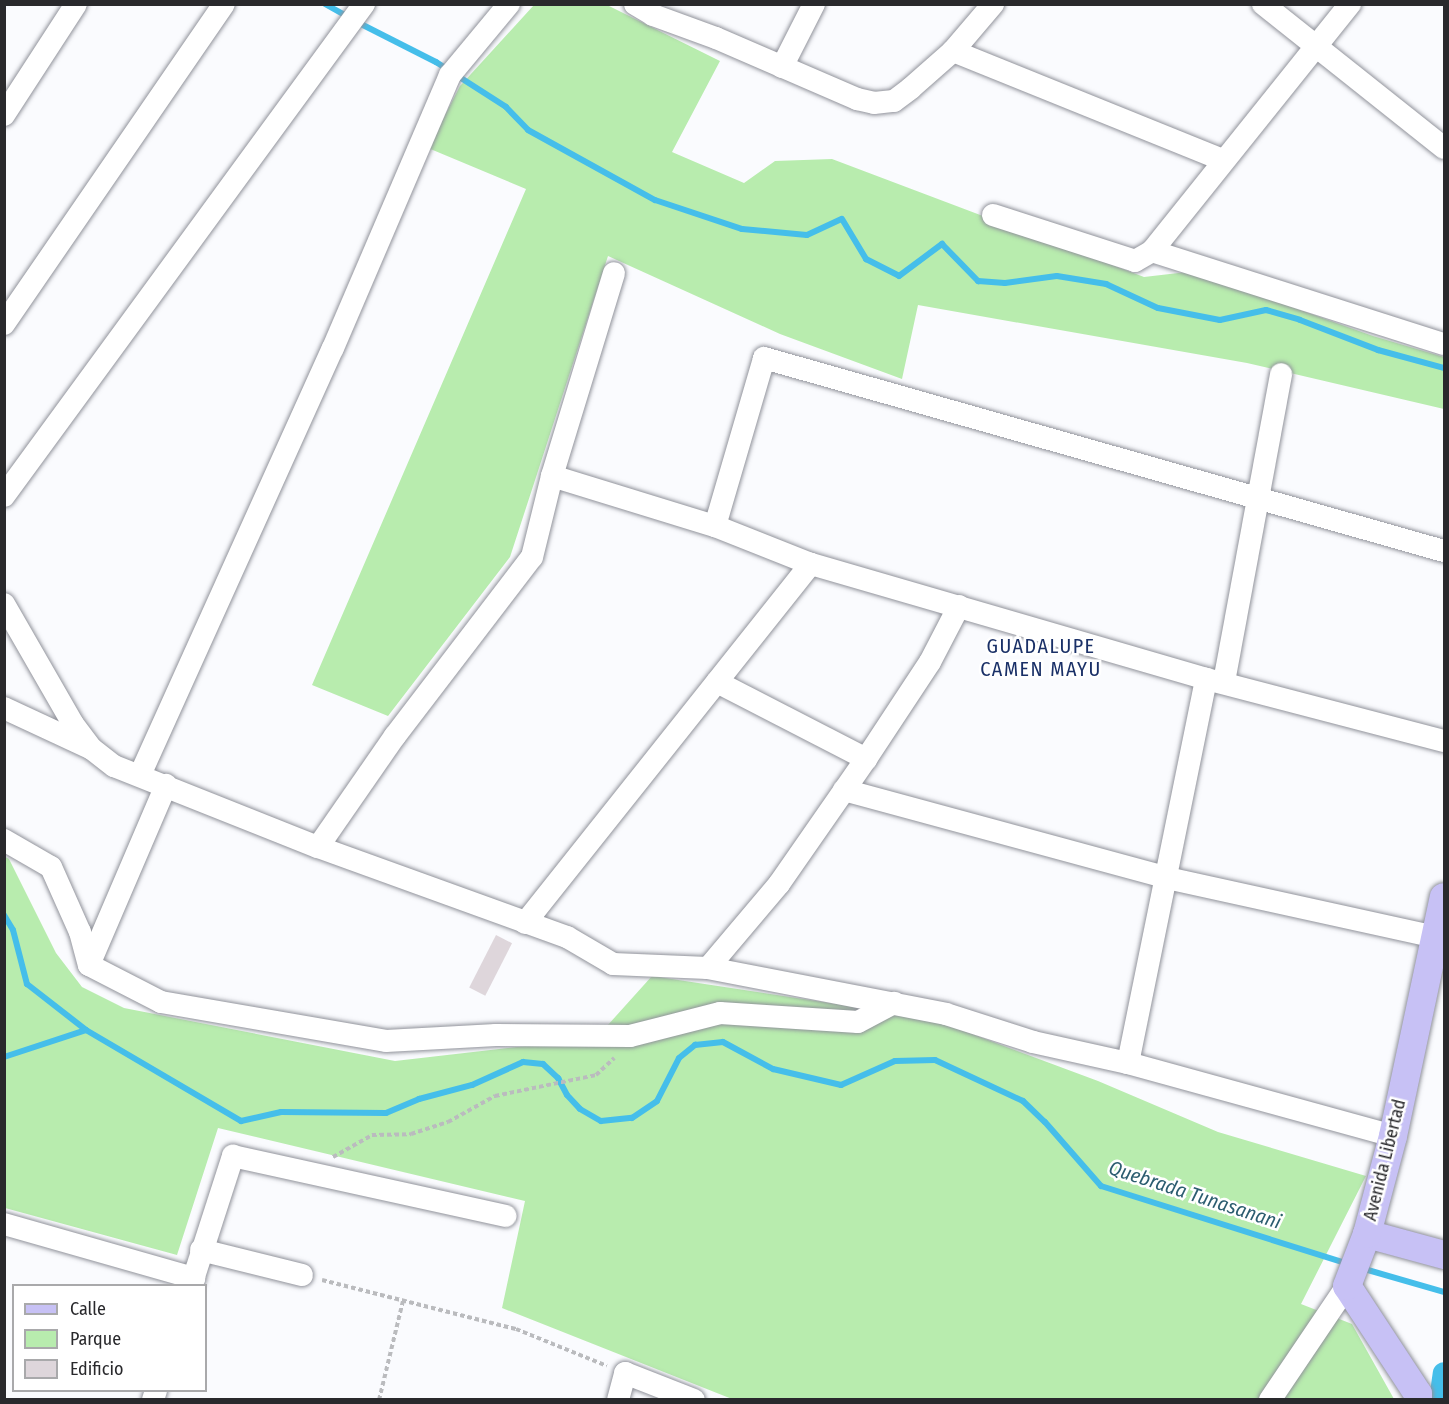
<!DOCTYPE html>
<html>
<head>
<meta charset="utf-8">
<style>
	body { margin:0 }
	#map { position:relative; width:1449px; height:1404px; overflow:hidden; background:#fafbfe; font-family:"Fira Sans Condensed",sans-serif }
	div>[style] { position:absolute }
	.green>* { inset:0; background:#b8ecae }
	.stream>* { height:6px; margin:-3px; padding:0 3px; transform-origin:3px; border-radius:3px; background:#45beea }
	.canal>* { height:22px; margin:-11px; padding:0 11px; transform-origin:11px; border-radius:11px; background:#45beea }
	.building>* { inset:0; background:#ded6db; transform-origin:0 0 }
	.path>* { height:4px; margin-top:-2px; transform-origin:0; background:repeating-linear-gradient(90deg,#babbbe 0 4.5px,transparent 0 7.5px) }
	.roads { filter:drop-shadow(0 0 2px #91939b) drop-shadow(0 0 2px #91939b) }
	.minor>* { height:22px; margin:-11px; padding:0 11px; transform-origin:11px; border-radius:11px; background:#fff }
	.major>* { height:28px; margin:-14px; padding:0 14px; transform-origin:14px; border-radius:14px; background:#c7c1f5 }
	span { translate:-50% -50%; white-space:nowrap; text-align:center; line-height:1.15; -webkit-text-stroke:5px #fff; paint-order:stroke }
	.street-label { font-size:18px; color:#29292c }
	.neighbourhood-label { font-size:20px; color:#1a3067; letter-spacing:1.5px }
	.water-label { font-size:20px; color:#2c5d70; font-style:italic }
	.frame { position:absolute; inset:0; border:6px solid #29292c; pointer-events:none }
	.legend { position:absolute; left:12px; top:1284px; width:195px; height:108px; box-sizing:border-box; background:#fff; border:2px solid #a9a9ab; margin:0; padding:8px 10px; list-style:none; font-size:18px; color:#29292c }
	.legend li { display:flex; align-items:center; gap:12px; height:30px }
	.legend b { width:30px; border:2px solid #a9a9ab }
</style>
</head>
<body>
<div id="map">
	<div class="green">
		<div style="clip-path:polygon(534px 5px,607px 5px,720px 61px,672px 152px,744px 183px,775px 161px,832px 159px,1144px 277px,1187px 272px,1236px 287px,1373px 336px,1444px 357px,1444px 409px,1247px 363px,918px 305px,902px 379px,780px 334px,608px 256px,510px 557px,388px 716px,312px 685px,526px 189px,428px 148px,460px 86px)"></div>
		<div style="clip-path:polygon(4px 856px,9px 859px,56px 953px,82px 987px,124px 1008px,395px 1061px,526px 1046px,589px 1046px,652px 976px,843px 1005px,948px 1025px,1098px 1081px,1218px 1132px,1366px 1176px,1301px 1304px,1352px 1324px,1394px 1399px,732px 1399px,502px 1308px,525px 1201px,218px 1128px,177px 1255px,5px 1208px)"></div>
	</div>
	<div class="stream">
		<div style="left:325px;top:4px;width:26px;rotate:29deg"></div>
		<div style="left:357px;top:22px;width:89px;rotate:26.9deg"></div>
		<div style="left:436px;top:62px;width:83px;rotate:32.7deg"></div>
		<div style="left:506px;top:107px;width:32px;rotate:46deg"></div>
		<div style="left:528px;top:130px;width:145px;rotate:28.9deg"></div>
		<div style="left:655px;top:200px;width:92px;rotate:18.4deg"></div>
		<div style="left:742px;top:229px;width:65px;rotate:5.3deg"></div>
		<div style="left:807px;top:235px;width:38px;rotate:-25deg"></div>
		<div style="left:842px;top:219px;width:47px;rotate:59deg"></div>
		<div style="left:866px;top:259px;width:37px;rotate:27deg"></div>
		<div style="left:899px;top:276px;width:54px;rotate:-36.7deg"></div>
		<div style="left:942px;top:244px;width:52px;rotate:45.8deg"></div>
		<div style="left:978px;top:281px;width:27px;rotate:4deg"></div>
		<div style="left:1005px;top:283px;width:52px;rotate:-7.7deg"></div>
		<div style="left:1057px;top:276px;width:50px;rotate:9.3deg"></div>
		<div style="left:1106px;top:284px;width:57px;rotate:24.8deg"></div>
		<div style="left:1158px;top:308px;width:63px;rotate:11deg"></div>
		<div style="left:1220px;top:320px;width:47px;rotate:-12.3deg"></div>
		<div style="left:1266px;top:310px;width:35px;rotate:16deg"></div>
		<div style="left:1300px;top:320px;width:84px;rotate:21deg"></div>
		<div style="left:1378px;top:350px;width:68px;rotate:15.3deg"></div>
		<div style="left:4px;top:915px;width:17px;rotate:59deg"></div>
		<div style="left:13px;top:930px;width:56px;rotate:75.5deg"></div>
		<div style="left:27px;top:984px;width:75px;rotate:37.9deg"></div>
		<div style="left:86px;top:1030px;width:180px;rotate:30.4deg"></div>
		<div style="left:241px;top:1121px;width:41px;rotate:-12.7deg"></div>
		<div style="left:281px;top:1112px;width:105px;rotate:0.5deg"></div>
		<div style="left:386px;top:1113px;width:36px;rotate:-23deg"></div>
		<div style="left:419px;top:1099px;width:55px;rotate:-14.8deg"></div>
		<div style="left:472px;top:1085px;width:56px;rotate:-24.3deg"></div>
		<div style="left:523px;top:1062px;width:20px;rotate:6deg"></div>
		<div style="left:543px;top:1064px;width:21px;rotate:43deg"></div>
		<div style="left:558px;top:1078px;width:19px;rotate:62deg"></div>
		<div style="left:567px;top:1095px;width:19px;rotate:47deg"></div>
		<div style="left:580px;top:1109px;width:24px;rotate:30deg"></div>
		<div style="left:601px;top:1121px;width:31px;rotate:-6deg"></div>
		<div style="left:632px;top:1118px;width:30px;rotate:-34deg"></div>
		<div style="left:657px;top:1101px;width:48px;rotate:-62.9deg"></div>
		<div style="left:679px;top:1058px;width:21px;rotate:-39deg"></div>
		<div style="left:695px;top:1045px;width:28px;rotate:-6deg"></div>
		<div style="left:723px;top:1042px;width:57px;rotate:28.4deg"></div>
		<div style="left:773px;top:1069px;width:70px;rotate:13.2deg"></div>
		<div style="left:841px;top:1085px;width:59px;rotate:-24deg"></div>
		<div style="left:895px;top:1061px;width:40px;rotate:-1.4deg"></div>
		<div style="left:935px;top:1060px;width:97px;rotate:25deg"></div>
		<div style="left:1023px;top:1101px;width:30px;rotate:44deg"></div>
		<div style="left:1045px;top:1122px;width:85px;rotate:48.8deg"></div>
		<div style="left:1101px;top:1186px;width:260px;rotate:17.5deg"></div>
		<div style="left:4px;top:1057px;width:86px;rotate:-18.2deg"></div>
		<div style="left:1361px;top:1268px;width:86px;rotate:16.1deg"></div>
	</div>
	<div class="canal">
		<div style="left:1440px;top:1400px;width:27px;rotate:-82deg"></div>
	</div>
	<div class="building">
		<div style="left:496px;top:935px;width:18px;height:59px;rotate:27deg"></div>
	</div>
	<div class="path">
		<div style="left:333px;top:1157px;width:45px;rotate:-29.4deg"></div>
		<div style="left:372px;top:1135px;width:39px;rotate:-1deg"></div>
		<div style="left:411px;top:1134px;width:39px;rotate:-18deg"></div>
		<div style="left:448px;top:1122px;width:54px;rotate:-29deg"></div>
		<div style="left:495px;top:1096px;width:103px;rotate:-11.7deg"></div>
		<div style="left:596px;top:1075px;width:25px;rotate:-43deg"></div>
		<div style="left:322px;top:1280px;width:200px;rotate:14.2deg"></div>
		<div style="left:516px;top:1329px;width:98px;rotate:22.1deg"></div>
		<div style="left:379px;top:1400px;width:102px;rotate:-76.4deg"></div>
	</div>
	<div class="roads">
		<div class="minor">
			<div style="left:635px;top:4px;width:21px;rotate:31deg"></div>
			<div style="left:653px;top:15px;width:67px;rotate:20.1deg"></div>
			<div style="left:716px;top:38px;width:154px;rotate:23.4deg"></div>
			<div style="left:857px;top:99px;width:17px;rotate:13deg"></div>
			<div style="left:874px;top:103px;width:20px;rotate:-6deg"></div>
			<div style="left:894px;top:101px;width:21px;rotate:-37deg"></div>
			<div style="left:911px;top:88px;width:56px;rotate:-41.4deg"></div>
			<div style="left:953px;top:51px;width:62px;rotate:-49.6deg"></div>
			<div style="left:1263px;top:4px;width:231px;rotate:38.5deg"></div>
			<div style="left:953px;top:51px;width:291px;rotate:22deg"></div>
			<div style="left:782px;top:67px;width:71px;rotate:-63.1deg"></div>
			<div style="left:4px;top:115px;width:132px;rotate:-57deg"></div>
			<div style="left:993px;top:215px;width:149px;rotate:17.9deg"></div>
			<div style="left:1135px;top:261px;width:20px;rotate:-30deg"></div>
			<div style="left:1152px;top:251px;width:317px;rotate:-51.3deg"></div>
			<div style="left:1152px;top:251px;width:306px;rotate:17.7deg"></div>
			<div style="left:4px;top:324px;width:388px;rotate:-55.5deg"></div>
			<div style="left:552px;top:476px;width:170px;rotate:17.1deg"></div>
			<div style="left:715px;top:526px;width:103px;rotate:21.6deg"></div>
			<div style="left:811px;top:564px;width:411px;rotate:16.2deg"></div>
			<div style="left:1206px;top:679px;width:246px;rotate:14.6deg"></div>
			<div style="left:4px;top:496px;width:610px;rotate:-53.81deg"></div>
			<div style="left:715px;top:526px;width:175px;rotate:-73.7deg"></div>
			<div style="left:764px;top:358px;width:707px;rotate:15.85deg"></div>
			<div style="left:4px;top:604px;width:138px;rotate:60.1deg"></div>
			<div style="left:73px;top:724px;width:31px;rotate:53deg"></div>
			<div style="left:92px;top:749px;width:28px;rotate:38deg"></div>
			<div style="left:114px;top:766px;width:219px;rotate:21.7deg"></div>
			<div style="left:318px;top:847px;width:265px;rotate:19.9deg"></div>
			<div style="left:567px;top:937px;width:53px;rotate:30.4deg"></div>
			<div style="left:613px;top:964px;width:95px;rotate:2.4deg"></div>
			<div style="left:708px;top:968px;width:242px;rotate:10.9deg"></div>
			<div style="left:946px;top:1014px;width:91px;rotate:17.8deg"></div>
			<div style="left:1033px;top:1042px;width:97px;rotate:12.5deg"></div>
			<div style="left:1128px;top:1063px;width:275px;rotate:15.4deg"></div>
			<div style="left:717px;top:682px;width:168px;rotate:27.3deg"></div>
			<div style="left:1224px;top:682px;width:313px;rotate:-79.5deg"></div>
			<div style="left:4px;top:708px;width:93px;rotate:24.9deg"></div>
			<div style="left:140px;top:775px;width:469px;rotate:-65.7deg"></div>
			<div style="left:333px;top:348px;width:297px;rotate:-66.8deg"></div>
			<div style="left:450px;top:75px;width:92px;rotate:-50.3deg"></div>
			<div style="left:844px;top:790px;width:335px;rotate:15.2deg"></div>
			<div style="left:1167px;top:878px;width:274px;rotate:12.4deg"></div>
			<div style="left:1435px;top:937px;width:9px;rotate:-18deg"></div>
			<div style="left:4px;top:840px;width:54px;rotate:29.9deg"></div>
			<div style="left:51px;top:867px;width:71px;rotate:66deg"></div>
			<div style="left:80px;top:932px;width:34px;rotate:75deg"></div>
			<div style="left:89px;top:965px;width:81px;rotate:27.2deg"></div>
			<div style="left:161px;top:1002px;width:228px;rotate:9.8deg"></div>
			<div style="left:386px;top:1041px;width:110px;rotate:-3.1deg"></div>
			<div style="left:496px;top:1035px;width:134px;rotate:0.4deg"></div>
			<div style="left:630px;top:1036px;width:93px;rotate:-14.3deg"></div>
			<div style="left:720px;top:1013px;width:138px;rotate:3.7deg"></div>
			<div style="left:858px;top:1022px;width:41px;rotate:-27.8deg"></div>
			<div style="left:318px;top:847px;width:135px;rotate:-55.3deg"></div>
			<div style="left:395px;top:736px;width:225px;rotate:-52.6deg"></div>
			<div style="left:532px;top:557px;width:83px;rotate:-76.1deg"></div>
			<div style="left:552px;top:476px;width:212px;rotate:-73deg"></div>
			<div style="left:525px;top:923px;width:459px;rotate:-51.5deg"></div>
			<div style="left:89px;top:965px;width:196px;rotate:-66.8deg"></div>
			<div style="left:708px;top:968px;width:110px;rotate:-49.8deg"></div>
			<div style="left:779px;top:884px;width:152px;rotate:-55.2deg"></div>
			<div style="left:866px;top:759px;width:116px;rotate:-56.6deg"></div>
			<div style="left:930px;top:662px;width:63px;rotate:-62.6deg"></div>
			<div style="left:1128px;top:1063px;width:392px;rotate:-78.5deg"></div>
			<div style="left:4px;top:1224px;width:198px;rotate:15.9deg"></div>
			<div style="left:201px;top:1250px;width:104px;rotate:13.9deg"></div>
			<div style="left:191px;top:1286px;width:137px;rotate:-72.1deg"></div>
			<div style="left:233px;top:1156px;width:279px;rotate:12.4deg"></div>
			<div style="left:153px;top:1400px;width:10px;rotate:-73deg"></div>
			<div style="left:618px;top:1400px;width:28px;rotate:-75deg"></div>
			<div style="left:625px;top:1373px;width:74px;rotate:21.4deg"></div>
			<div style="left:1270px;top:1400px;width:138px;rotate:-56deg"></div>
		</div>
		<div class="major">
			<div style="left:1367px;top:1234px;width:80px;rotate:15.3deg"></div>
			<div style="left:1418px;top:1400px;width:6px;rotate:-90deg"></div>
			<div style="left:1418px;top:1394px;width:129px;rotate:-123.3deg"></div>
			<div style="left:1347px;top:1286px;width:56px;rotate:-69deg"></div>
			<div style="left:1367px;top:1234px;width:101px;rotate:-75.1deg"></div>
			<div style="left:1393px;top:1136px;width:244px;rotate:-78deg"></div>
		</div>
	</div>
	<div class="street-label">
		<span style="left:1385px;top:1160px;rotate:-76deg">Avenida Libertad</span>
	</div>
	<div class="neighbourhood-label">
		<span style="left:1041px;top:658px">GUADALUPE<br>CAMEN MAYU</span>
	</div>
	<div class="water-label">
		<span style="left:1195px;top:1195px;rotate:18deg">Quebrada Tunasanani</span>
	</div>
	<div class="frame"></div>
	<ul class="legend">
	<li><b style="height:8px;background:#c7c1f5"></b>Calle</li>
	<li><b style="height:16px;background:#b8ecae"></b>Parque</li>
	<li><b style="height:16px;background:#ded6db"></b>Edificio</li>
	</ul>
</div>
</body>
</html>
